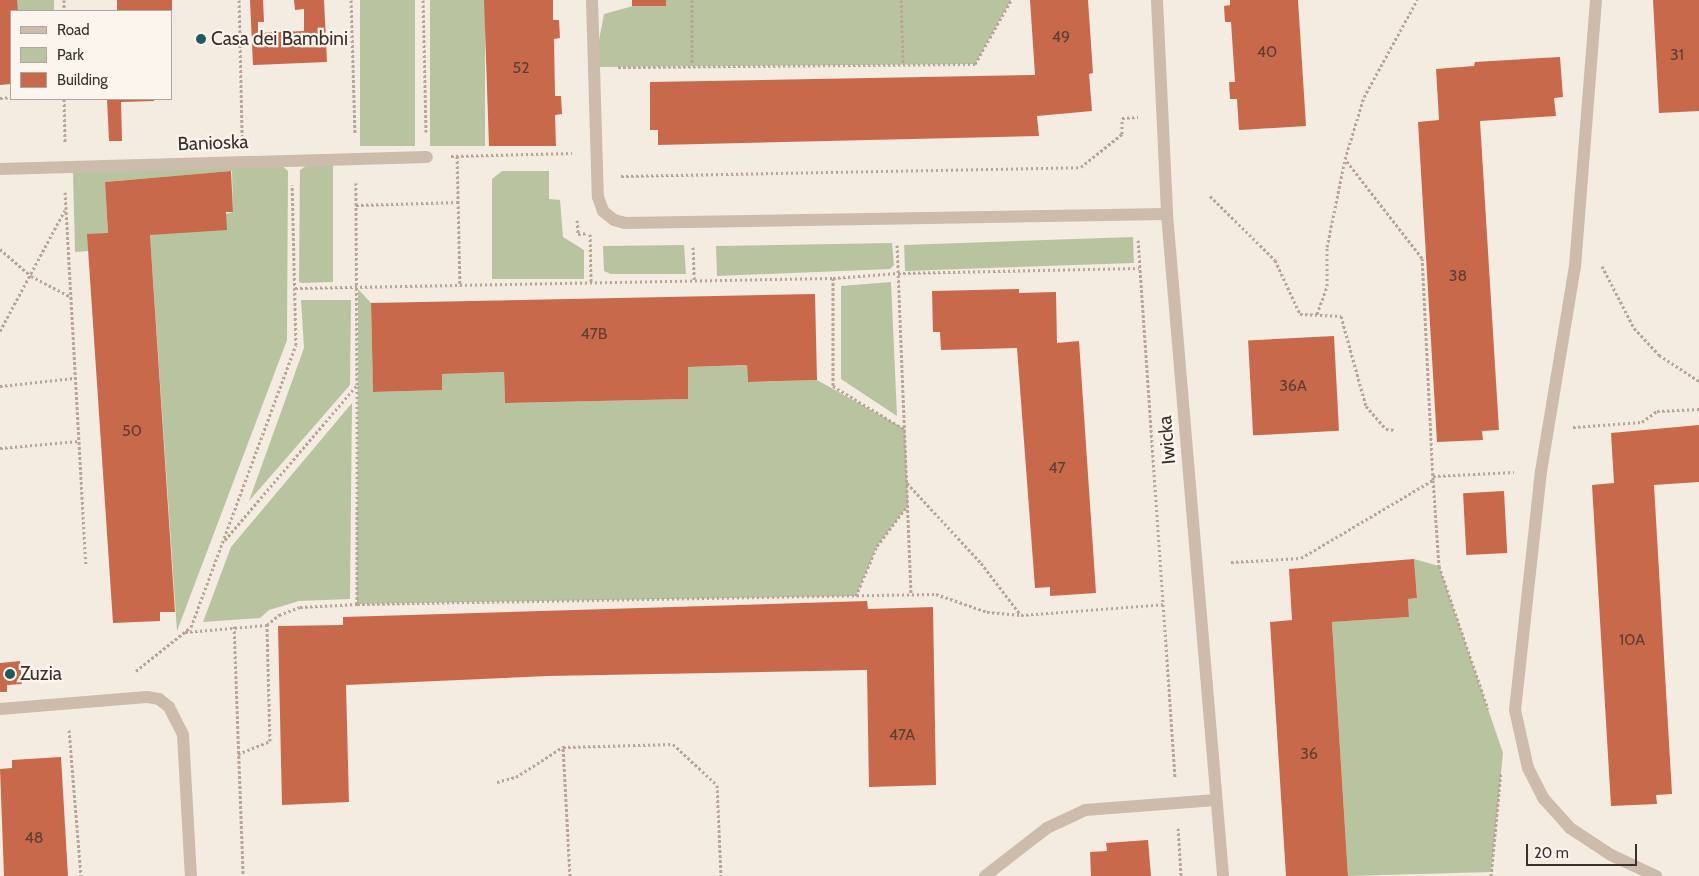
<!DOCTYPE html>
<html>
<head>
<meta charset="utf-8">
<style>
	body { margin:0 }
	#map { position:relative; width:1699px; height:876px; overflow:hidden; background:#f4ebe1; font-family:Cabin,sans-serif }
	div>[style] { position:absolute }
	.green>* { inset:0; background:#b8c4a0; transform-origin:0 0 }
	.building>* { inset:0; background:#c8694b; transform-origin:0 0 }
	.path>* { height:3px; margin-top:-1.5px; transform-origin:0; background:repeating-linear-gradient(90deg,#b9a596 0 2.5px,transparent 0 5px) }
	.minor>* { height:12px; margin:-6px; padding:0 6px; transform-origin:6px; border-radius:6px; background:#cdbbac }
	.dots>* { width:14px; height:14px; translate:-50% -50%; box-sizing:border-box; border:2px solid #fbf5ee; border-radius:50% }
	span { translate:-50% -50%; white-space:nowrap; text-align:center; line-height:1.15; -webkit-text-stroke:4.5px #fbf5ee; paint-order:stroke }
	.number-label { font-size:16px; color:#5e3e33 }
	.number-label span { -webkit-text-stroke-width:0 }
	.poi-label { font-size:19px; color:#3b302b }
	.left { translate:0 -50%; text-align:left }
	.street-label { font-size:19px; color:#3b302b }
	.legend { position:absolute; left:10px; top:10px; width:162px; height:90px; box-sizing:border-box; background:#fbf5ee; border:1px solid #aea6a0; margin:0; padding:6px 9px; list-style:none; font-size:15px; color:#3b302b }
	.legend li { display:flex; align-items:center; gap:10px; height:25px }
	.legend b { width:25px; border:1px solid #aea6a0 }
	.scale { position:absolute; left:1526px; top:844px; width:111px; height:22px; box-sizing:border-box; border:2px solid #3b302b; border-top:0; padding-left:6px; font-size:15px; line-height:18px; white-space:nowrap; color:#3b302b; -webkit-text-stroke:4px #fbf5ee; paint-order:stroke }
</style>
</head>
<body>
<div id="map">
	<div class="green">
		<div style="left:17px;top:0;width:37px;height:11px"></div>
		<div style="left:360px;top:0;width:55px;height:146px"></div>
		<div style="left:430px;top:0;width:55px;height:146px"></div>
		<div style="clip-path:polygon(666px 0,1011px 0,975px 64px,594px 67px,604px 14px,633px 6px,666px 6px)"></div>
		<div style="clip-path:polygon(333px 163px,333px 282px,302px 283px,299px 282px,300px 170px,307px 165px)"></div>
		<div style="clip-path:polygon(281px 165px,288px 171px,287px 340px,177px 631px,150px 235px,233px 212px,232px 171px,105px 182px,108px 233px,88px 251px,75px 252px,73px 172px)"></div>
		<div style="clip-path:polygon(502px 171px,549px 171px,549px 199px,560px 200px,563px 237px,584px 250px,584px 279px,492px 279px,492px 179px)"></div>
		<div style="left:1133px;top:237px;width:26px;height:229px;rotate:88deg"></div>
		<div style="clip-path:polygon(892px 243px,894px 265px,890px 269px,717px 276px,716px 246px)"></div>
		<div style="clip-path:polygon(684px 245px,686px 274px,611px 274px,604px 271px,603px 246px)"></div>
		<div style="clip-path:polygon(891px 282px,897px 416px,841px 379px,841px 286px)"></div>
		<div style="clip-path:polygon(358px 289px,371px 303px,373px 392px,442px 390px,442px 374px,504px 372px,505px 403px,688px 399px,688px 367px,747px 365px,748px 382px,817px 380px,905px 429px,908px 505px,877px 546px,856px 596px,357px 604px)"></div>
		<div style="clip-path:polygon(301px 300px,351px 300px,350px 385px,249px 501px,304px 348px)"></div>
		<div style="clip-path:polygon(352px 403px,350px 599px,299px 601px,269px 610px,260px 618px,203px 622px,231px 547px)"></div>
		<div style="clip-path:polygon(1414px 559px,1439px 566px,1503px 753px,1491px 872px,1348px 876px,1332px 622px,1409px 617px,1408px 599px,1417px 598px)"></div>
	</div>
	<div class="building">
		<div style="clip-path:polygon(0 0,17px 0,18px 11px,11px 11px,11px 84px,0 85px)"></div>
		<div style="left:117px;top:0;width:55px;height:11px"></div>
		<div style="clip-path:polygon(250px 0,263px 0,264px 22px,258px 22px,258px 33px,304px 31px,304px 9px,295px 10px,294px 0,324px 0,327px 62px,253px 65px)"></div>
		<div style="clip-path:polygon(484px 0,553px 0,553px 20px,559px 20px,560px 38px,554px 39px,555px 96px,561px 96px,562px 114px,555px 115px,556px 146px,489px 146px)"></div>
		<div style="left:632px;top:0;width:34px;height:6px"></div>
		<div style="clip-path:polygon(1030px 0,1088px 0,1093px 73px,1089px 74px,1092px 111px,1037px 116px,1039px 136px,658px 145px,658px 130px,650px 130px,650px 82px,1035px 75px)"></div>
		<div style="clip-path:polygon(1230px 0,1298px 0,1306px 126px,1239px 130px,1237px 99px,1230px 99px,1229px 82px,1235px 82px,1231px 22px,1225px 22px,1224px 6px,1230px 5px)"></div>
		<div style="clip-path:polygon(1653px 0,1699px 0,1699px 111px,1659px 113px)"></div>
		<div style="clip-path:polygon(1560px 57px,1563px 97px,1554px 98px,1556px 116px,1480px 121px,1499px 430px,1482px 431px,1483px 440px,1437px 442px,1418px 122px,1439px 120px,1436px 69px,1474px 66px,1475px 62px)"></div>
		<div style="clip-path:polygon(107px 99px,154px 99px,154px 101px,121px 102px,122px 141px,109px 141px)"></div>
		<div style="clip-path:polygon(231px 171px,233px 212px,226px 212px,227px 230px,150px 235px,175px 612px,160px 612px,160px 621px,113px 623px,87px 234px,108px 233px,105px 182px)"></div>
		<div style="clip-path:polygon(1019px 289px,1019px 293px,1056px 292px,1057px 343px,1079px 341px,1096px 593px,1050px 596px,1050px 587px,1035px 588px,1017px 348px,941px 350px,940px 332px,933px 332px,932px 291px)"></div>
		<div style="clip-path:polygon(815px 294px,817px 380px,748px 382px,747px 365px,688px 367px,688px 399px,505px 403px,504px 372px,442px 374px,442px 390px,373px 392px,371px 303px)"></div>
		<div style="left:1334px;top:336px;width:95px;height:86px;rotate:87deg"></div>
		<div style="clip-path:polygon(1699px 425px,1699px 482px,1654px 485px,1672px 794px,1656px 795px,1657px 804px,1611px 806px,1592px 485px,1614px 483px,1611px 433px)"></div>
		<div style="left:1504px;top:491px;width:62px;height:41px;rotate:87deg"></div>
		<div style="clip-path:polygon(1414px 559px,1417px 598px,1408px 599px,1409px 617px,1332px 622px,1348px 876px,1286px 876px,1270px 622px,1292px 620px,1289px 569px)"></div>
		<div style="clip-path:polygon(867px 601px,868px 609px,933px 607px,936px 785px,869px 787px,867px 670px,548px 676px,346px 685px,349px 802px,282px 805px,278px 626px,343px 625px,343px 617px)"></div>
		<div style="clip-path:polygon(20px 661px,22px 684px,7px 685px,7px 692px,0 692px,0 663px)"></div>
		<div style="clip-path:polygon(61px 757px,68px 876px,4px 876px,0 769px,12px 768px,12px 760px)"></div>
		<div style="clip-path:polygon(1148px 840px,1151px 876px,1091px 876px,1090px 852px,1107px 851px,1106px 843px)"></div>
	</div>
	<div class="path">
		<div style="left:64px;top:0;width:11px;rotate:90deg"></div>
		<div style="left:239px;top:0;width:137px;rotate:88.7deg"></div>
		<div style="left:351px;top:0;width:134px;rotate:88.3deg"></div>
		<div style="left:423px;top:0;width:132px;rotate:88.7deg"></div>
		<div style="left:692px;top:0;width:65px;rotate:90deg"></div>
		<div style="left:901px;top:0;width:63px;rotate:88.2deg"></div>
		<div style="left:618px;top:67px;width:357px;rotate:-0.5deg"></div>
		<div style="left:975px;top:64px;width:73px;rotate:-60.6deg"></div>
		<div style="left:0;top:98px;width:11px;rotate:-5deg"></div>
		<div style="left:64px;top:99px;width:44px;rotate:88.7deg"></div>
		<div style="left:451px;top:156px;width:121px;rotate:-1.4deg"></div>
		<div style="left:457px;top:156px;width:130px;rotate:88.7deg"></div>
		<div style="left:621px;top:176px;width:460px;rotate:-1.1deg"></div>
		<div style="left:1081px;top:167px;width:53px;rotate:-38.8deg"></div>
		<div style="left:1122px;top:134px;width:16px;rotate:-90deg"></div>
		<div style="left:1122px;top:118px;width:16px;rotate:-4deg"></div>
		<div style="left:65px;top:192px;width:374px;rotate:86.8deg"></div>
		<div style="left:1210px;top:196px;width:91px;rotate:44.6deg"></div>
		<div style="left:1275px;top:260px;width:60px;rotate:65.2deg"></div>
		<div style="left:1300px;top:314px;width:41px;rotate:2.8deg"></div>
		<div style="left:1341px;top:316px;width:93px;rotate:74.5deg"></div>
		<div style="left:1366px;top:406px;width:30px;rotate:49deg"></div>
		<div style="left:1386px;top:429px;width:9px;rotate:6deg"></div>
		<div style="left:356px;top:205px;width:102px;rotate:-1.7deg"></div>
		<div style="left:577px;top:220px;width:14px;rotate:86deg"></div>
		<div style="left:578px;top:234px;width:9px;rotate:-6deg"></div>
		<div style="left:590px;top:234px;width:49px;rotate:88.8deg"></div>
		<div style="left:1138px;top:240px;width:538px;rotate:86.06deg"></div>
		<div style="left:897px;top:245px;width:350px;rotate:87.7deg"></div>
		<div style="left:693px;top:247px;width:34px;rotate:88deg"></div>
		<div style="left:0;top:249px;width:41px;rotate:41.1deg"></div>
		<div style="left:31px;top:276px;width:45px;rotate:27.7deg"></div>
		<div style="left:1602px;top:266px;width:70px;rotate:62.7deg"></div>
		<div style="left:1634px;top:328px;width:37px;rotate:47deg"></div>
		<div style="left:1659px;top:355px;width:48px;rotate:33deg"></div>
		<div style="left:833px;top:278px;width:108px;rotate:90deg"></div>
		<div style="left:833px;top:386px;width:83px;rotate:31.2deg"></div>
		<div style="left:295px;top:288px;width:538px;rotate:-1.06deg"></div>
		<div style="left:833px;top:278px;width:65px;rotate:-4.4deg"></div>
		<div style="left:898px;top:273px;width:241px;rotate:-1.2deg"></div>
		<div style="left:1317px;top:314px;width:30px;rotate:-70deg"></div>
		<div style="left:1327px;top:286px;width:39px;rotate:-90deg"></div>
		<div style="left:1327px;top:247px;width:90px;rotate:-78.4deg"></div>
		<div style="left:1345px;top:159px;width:65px;rotate:-73deg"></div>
		<div style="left:1364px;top:97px;width:111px;rotate:-61.3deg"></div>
		<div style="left:0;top:331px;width:137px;rotate:-61.8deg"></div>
		<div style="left:0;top:386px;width:75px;rotate:-6.1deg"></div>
		<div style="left:1573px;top:427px;width:69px;rotate:-4.1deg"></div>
		<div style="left:1642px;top:422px;width:19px;rotate:-36deg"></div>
		<div style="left:1657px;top:411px;width:42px;rotate:-2.7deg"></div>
		<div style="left:0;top:448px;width:79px;rotate:-5.1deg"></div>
		<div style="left:1433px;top:476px;width:81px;rotate:-2.8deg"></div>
		<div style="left:1433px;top:480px;width:86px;rotate:86deg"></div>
		<div style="left:1439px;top:566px;width:151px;rotate:71.1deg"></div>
		<div style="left:907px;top:483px;width:109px;rotate:47.2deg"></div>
		<div style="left:981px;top:563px;width:64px;rotate:52.6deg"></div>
		<div style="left:225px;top:540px;width:204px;rotate:-49.6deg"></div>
		<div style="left:357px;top:385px;width:202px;rotate:-90.3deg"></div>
		<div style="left:1231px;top:562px;width:70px;rotate:-3.3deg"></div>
		<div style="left:1301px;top:558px;width:153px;rotate:-30.6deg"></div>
		<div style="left:1433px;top:480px;width:222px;rotate:-92.8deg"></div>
		<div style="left:1422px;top:258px;width:125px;rotate:-127.9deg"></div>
		<div style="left:856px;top:596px;width:54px;rotate:-67.2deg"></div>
		<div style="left:877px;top:546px;width:50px;rotate:-53.1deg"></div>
		<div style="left:357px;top:604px;width:219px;rotate:-90deg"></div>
		<div style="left:234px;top:626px;width:250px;rotate:87.9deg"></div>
		<div style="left:185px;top:632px;width:82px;rotate:-4.9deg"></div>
		<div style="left:267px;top:625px;width:16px;rotate:-40deg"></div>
		<div style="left:279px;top:615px;width:22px;rotate:-21deg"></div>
		<div style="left:300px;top:607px;width:57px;rotate:-3deg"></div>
		<div style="left:357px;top:604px;width:579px;rotate:-0.99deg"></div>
		<div style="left:936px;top:594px;width:54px;rotate:19.4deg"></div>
		<div style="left:987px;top:612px;width:34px;rotate:5deg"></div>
		<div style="left:1021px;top:615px;width:145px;rotate:-4.3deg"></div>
		<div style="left:136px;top:671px;width:70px;rotate:-38.7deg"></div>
		<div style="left:191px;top:627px;width:301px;rotate:-69.6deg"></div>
		<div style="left:296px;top:345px;width:160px;rotate:-91.4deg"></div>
		<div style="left:69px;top:730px;width:146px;rotate:85.3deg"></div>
		<div style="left:238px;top:754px;width:35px;rotate:-22deg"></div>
		<div style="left:270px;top:741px;width:116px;rotate:-91.5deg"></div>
		<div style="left:497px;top:782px;width:20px;rotate:-15deg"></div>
		<div style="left:516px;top:777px;width:56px;rotate:-32.6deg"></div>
		<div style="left:1178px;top:828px;width:48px;rotate:86.4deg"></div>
		<div style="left:570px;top:876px;width:129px;rotate:-93.1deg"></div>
		<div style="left:563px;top:747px;width:110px;rotate:-1.6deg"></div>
		<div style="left:673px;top:744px;width:60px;rotate:43deg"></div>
		<div style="left:717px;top:785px;width:91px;rotate:87.5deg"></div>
		<div style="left:1491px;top:876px;width:104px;rotate:-84.5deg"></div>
	</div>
	<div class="minor">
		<div style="left:592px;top:0;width:197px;rotate:88.3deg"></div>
		<div style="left:598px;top:197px;width:15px;rotate:70deg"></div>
		<div style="left:603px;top:211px;width:14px;rotate:39deg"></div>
		<div style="left:614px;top:220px;width:11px;rotate:15deg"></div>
		<div style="left:625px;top:223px;width:542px;rotate:-0.95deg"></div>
		<div style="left:1157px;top:0;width:214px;rotate:87.3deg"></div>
		<div style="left:1167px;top:214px;width:664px;rotate:85.16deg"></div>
		<div style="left:1596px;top:0;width:267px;rotate:94.5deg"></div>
		<div style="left:1575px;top:266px;width:208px;rotate:99.4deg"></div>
		<div style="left:1541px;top:471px;width:240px;rotate:96.2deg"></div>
		<div style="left:1515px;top:710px;width:59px;rotate:77.4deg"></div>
		<div style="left:1528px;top:768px;width:35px;rotate:63deg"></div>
		<div style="left:1544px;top:799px;width:39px;rotate:48deg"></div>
		<div style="left:1570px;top:828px;width:49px;rotate:33.4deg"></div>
		<div style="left:1611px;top:855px;width:50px;rotate:25deg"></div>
		<div style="left:0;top:169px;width:427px;rotate:-1.6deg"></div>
		<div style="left:0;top:709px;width:147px;rotate:-4.7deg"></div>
		<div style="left:147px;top:697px;width:12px;rotate:9deg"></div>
		<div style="left:159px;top:699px;width:13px;rotate:39deg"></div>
		<div style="left:169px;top:707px;width:31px;rotate:63deg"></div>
		<div style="left:183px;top:735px;width:141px;rotate:86.8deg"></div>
		<div style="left:985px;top:876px;width:78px;rotate:-37.7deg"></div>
		<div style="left:1047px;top:828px;width:42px;rotate:-25.3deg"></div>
		<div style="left:1085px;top:810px;width:131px;rotate:-4.4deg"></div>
	</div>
	<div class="dots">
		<div style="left:201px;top:39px;background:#1f5a5e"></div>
		<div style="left:10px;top:674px;background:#1f5a5e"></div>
	</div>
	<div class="number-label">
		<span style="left:1061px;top:37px">49</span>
		<span style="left:1267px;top:52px">40</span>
		<span style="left:1677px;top:55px">31</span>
		<span style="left:521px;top:68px">52</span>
		<span style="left:1458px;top:276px">38</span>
		<span style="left:594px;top:334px">47B</span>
		<span style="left:1293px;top:386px">36A</span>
		<span style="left:132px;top:431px">50</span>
		<span style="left:1057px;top:468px">47</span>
		<span style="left:1632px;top:640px">10A</span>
		<span style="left:902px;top:735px">47A</span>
		<span style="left:1309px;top:754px">36</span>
		<span style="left:34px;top:838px">48</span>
	</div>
	<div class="poi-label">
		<span class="left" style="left:211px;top:39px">Casa dei Bambini</span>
		<span class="left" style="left:20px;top:674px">Zuzia</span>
	</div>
	<div class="street-label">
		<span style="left:213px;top:143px;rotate:-2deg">Banioska</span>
		<span style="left:1167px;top:440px;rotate:-95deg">Iwicka</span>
	</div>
	<ul class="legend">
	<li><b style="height:6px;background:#cdbbac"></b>Road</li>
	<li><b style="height:14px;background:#b8c4a0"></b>Park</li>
	<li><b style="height:14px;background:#c8694b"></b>Building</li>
	</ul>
	<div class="scale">20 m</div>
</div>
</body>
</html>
